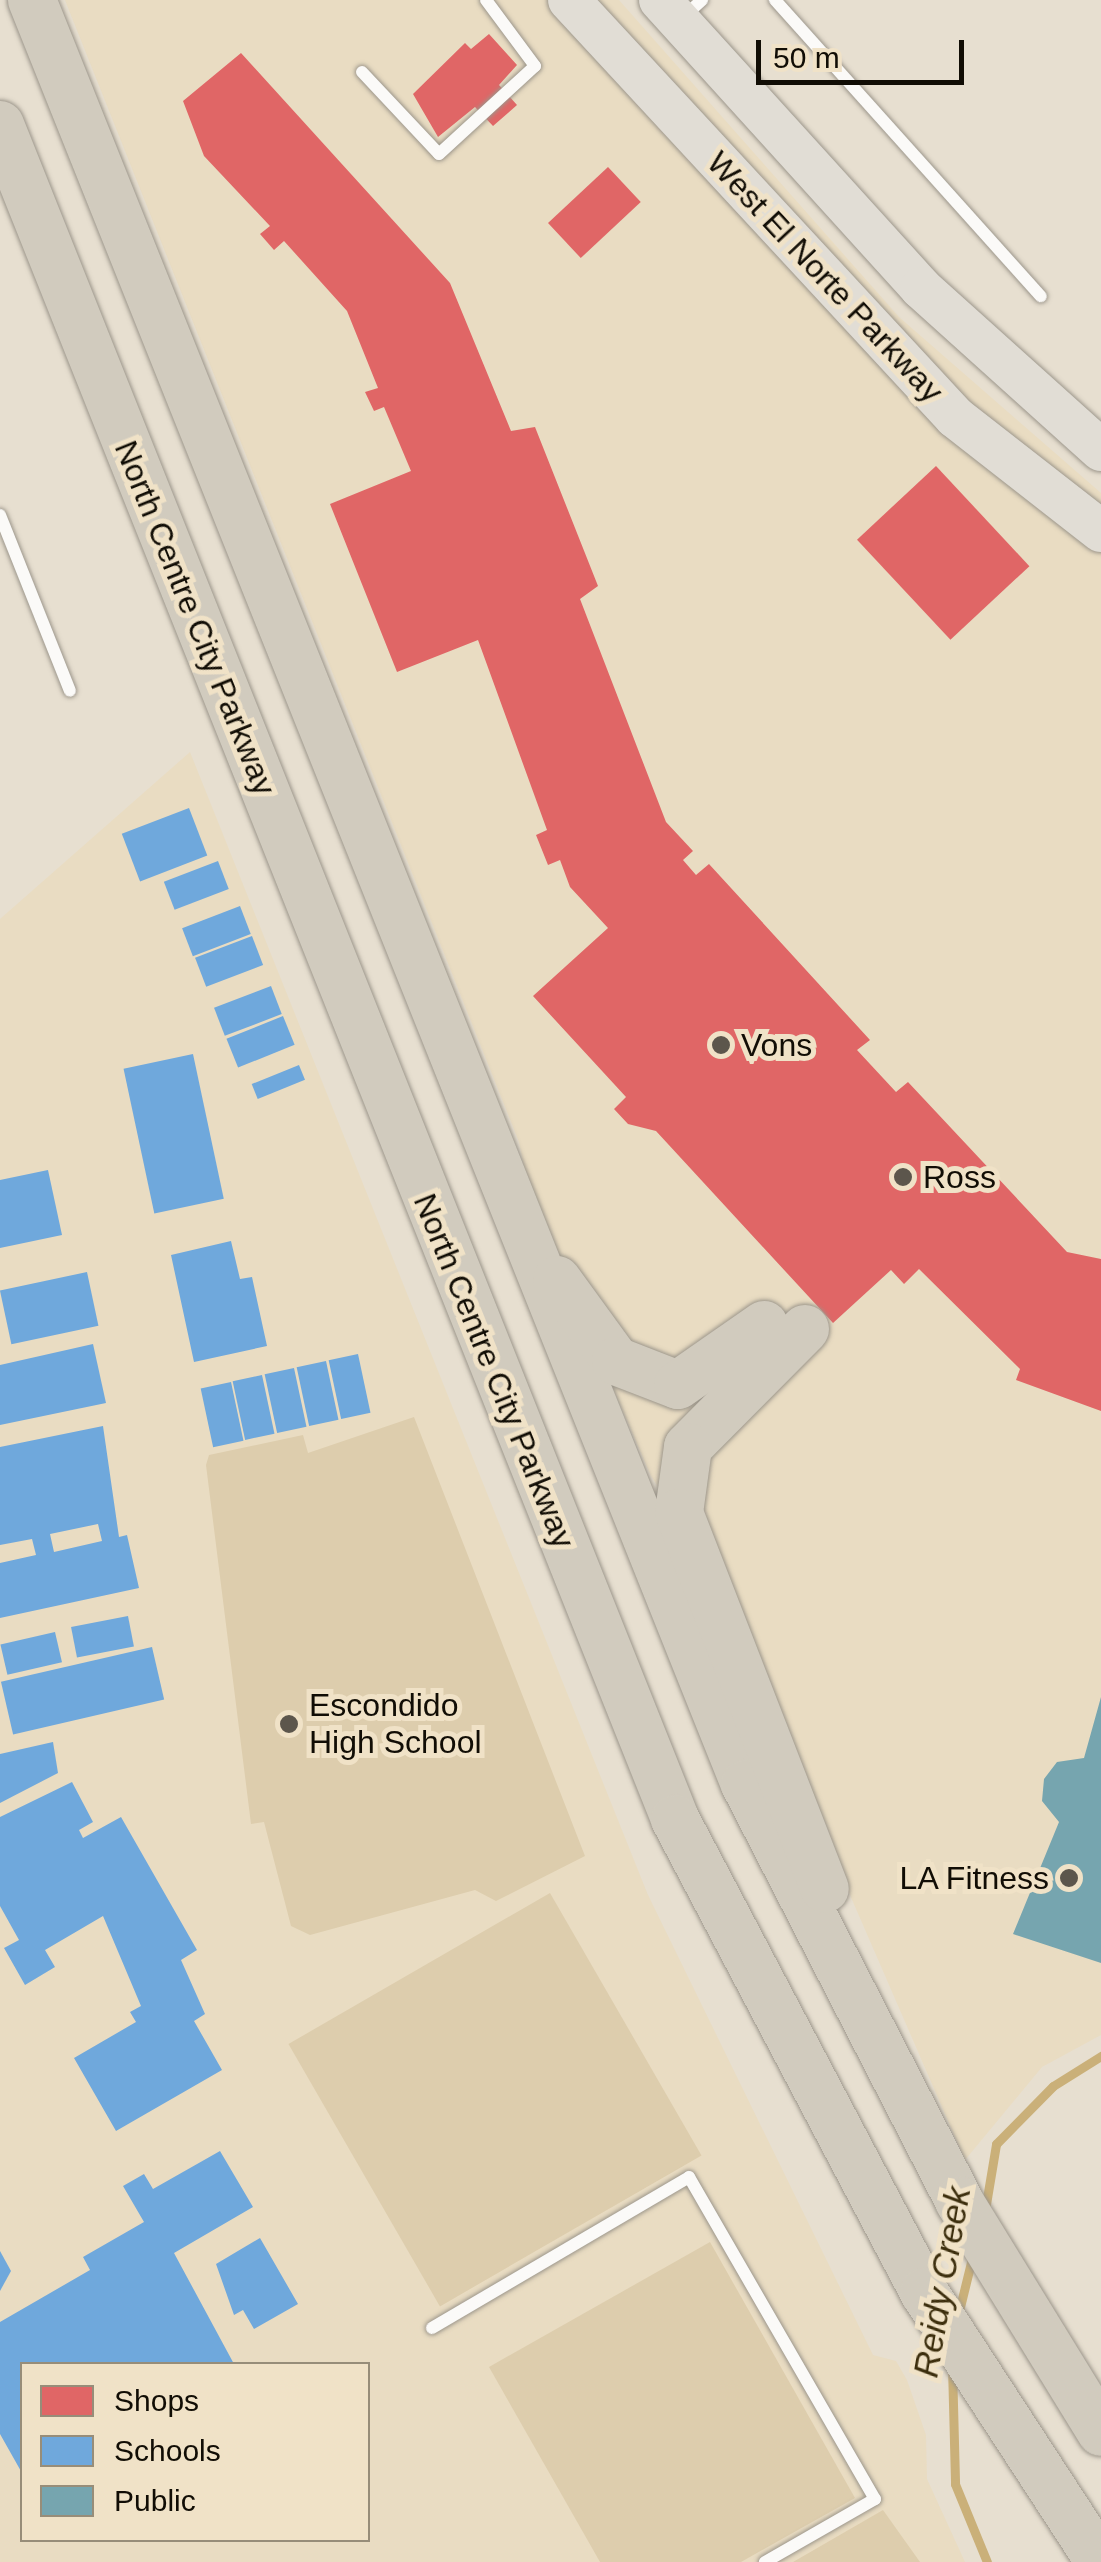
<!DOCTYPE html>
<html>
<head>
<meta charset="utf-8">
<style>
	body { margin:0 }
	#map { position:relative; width:1101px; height:2562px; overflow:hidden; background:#e7dfd0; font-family:Arial,sans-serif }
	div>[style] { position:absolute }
	.built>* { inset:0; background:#e9dcc2 }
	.green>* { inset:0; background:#ddcdad; transform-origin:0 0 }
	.shops>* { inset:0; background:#e06666; transform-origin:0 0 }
	.schools>* { inset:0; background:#6fa8dc; transform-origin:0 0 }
	.public>* { inset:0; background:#76a5af }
	.stream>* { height:9px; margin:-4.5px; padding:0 4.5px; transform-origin:4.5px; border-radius:4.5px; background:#cab079 }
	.roads { filter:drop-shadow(0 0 2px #9c968b) drop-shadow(0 0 2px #9c968b) }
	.lane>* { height:12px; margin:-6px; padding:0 6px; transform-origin:6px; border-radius:6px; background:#fbfaf8 }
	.primary>* { height:42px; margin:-21px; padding:0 21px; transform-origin:21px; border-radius:21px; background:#e1ddd5 }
	.highway>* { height:48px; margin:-24px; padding:0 24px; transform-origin:24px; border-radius:24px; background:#d1cbbe }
	.dots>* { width:28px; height:28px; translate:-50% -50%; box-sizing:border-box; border:5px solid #f0e2c7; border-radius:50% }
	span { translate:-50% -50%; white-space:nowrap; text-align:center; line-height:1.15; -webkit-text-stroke:10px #f0e2c7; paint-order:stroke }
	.street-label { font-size:32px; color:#110d05 }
	.poi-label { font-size:32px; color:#110d05 }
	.left { translate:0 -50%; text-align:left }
	.right { translate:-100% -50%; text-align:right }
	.water-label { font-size:35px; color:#3c2e0d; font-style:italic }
	.legend { position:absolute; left:20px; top:2362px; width:350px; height:180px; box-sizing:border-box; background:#f0e2c7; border:2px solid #978d79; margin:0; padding:12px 18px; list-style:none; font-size:30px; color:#110d05 }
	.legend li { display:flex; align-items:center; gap:20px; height:50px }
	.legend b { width:50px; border:2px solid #978d79 }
	.scale { position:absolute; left:756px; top:40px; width:208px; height:45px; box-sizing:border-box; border:5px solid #110d05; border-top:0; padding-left:12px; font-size:30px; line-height:35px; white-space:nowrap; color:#110d05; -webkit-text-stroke:8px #f0e2c7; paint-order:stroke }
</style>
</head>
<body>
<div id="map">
	<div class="built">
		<div style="clip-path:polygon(65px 0,619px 0,899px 317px,1101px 493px,1101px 2035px,1042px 2067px,965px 2160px,702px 1554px,651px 1476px,530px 1197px,519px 1142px)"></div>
		<div style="clip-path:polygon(evenodd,190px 752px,648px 1895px,873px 2355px,896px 2361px,907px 2380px,926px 2435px,927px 2479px,965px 2562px,0 2562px,0 919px,190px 752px,22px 2364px,368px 2364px,368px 2540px,22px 2540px,22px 2364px)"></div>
	</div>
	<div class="green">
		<div style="clip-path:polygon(414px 1417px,585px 1856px,496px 1901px,475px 1890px,310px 1935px,291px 1926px,264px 1822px,251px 1824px,206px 1465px,209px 1455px,303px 1435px,308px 1453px)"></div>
		<div style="left:550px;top:1893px;width:303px;height:302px;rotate:60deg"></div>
		<div style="clip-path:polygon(710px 2242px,855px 2498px,741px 2562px,600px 2562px,489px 2367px)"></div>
		<div style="clip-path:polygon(883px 2510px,920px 2562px,793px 2562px)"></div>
	</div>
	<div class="shops">
		<div style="clip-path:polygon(489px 34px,517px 65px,499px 85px,517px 105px,493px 126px,475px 107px,438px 137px,413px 94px,465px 43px,471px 49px)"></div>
		<div style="clip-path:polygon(241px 53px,450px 283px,511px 431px,535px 427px,598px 586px,580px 599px,666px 822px,693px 851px,683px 860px,696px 875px,709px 864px,870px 1040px,857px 1050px,896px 1092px,908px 1082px,1067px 1252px,1101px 1259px,1101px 1411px,1016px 1380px,1020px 1369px,919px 1269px,904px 1284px,891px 1270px,833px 1323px,656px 1131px,628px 1124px,614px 1109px,626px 1097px,533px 996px,608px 928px,570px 887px,560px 860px,548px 865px,536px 835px,547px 830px,478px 640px,397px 672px,330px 504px,411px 471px,384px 407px,374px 411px,365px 392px,378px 388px,347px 311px,284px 241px,274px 250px,260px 234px,270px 226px,204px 156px,183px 101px)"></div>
		<div style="left:608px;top:167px;width:48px;height:82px;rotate:47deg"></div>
		<div style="left:936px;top:466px;width:137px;height:108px;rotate:47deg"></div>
	</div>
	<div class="schools">
		<div style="left:189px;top:808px;width:51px;height:72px;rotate:69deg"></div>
		<div style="left:218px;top:861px;width:30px;height:58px;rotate:69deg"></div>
		<div style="left:240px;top:906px;width:30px;height:62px;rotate:69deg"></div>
		<div style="left:252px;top:936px;width:31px;height:61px;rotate:69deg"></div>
		<div style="left:271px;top:986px;width:30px;height:61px;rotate:69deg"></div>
		<div style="left:283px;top:1016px;width:31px;height:61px;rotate:68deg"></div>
		<div style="left:193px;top:1054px;width:148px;height:71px;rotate:78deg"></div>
		<div style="left:299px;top:1065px;width:16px;height:51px;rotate:68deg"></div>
		<div style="clip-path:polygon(48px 1170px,62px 1235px,0 1248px,0 1180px)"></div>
		<div style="clip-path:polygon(231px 1241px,240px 1279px,252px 1277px,267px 1346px,194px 1362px,171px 1255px)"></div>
		<div style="left:87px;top:1272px;width:55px;height:89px;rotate:78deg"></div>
		<div style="clip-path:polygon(93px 1344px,106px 1403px,0 1425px,0 1365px)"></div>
		<div style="left:358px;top:1354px;width:60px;height:30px;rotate:78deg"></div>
		<div style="left:326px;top:1361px;width:60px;height:30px;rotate:78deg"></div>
		<div style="left:294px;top:1368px;width:60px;height:30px;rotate:78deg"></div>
		<div style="left:262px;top:1375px;width:60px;height:30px;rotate:78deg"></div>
		<div style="left:231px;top:1382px;width:60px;height:31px;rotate:78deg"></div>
		<div style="clip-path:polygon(evenodd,103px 1426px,119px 1537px,127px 1535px,139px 1588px,0 1618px,0 1563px,36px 1555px,32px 1539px,0 1545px,0 1447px,103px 1426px,98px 1524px,102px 1541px,54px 1552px,50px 1534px,98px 1524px)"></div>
		<div style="left:128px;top:1616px;width:31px;height:58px;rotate:79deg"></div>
		<div style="left:55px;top:1632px;width:31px;height:56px;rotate:77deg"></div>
		<div style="left:152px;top:1647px;width:54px;height:155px;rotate:77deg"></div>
		<div style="clip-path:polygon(53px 1742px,58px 1773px,0 1803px,0 1754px)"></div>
		<div style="clip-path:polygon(72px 1782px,93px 1822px,79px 1830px,83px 1838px,121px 1817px,197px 1950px,181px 1960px,205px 2014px,194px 2021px,222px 2070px,116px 2131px,74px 2058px,136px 2022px,130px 2012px,141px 2006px,103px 1916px,45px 1950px,55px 1967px,25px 1985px,4px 1948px,19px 1940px,0 1906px,0 1817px)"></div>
		<div style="clip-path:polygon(220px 2151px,253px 2207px,174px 2253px,234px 2364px,22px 2364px,22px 2473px,0 2434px,0 2322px,90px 2270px,83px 2257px,144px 2222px,123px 2186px,144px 2174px,153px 2189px)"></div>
		<div style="clip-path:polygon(260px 2238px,298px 2304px,254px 2329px,243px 2310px,234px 2315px,216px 2264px)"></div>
		<div style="clip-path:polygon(0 2251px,11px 2271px,0 2291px)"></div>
	</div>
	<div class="public">
		<div style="clip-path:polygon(1101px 1697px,1101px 1963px,1013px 1934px,1059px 1822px,1042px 1801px,1044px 1779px,1057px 1762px,1084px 1758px)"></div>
	</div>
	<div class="stream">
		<div style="left:985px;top:2210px;width:67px;rotate:-80.5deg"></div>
		<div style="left:996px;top:2144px;width:81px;rotate:-45.5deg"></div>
		<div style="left:1053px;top:2086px;width:57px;rotate:-32deg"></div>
		<div style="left:959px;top:2311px;width:59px;rotate:-76.2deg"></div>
		<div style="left:952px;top:2366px;width:118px;rotate:88.5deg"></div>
		<div style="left:955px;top:2484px;width:84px;rotate:67.7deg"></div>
	</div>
	<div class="roads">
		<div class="lane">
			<div style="left:775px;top:0;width:398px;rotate:48.1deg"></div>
			<div style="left:682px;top:18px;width:27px;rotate:-42deg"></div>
			<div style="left:362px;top:72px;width:112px;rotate:46.8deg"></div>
			<div style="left:439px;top:154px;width:130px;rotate:-42.5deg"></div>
			<div style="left:535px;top:66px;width:82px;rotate:-126.6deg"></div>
			<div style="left:0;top:515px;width:189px;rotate:68.3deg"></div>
			<div style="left:432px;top:2328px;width:298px;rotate:-30.4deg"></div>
			<div style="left:689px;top:2177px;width:372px;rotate:60deg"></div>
			<div style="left:875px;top:2499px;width:127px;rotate:150.2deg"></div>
		</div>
		<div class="primary">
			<div style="left:569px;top:0;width:568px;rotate:47.21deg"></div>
			<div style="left:955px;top:417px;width:185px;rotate:38deg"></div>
			<div style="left:660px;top:0;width:389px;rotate:47.8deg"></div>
			<div style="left:921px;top:288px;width:242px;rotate:42deg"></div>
		</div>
		<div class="highway">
			<div style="left:32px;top:0;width:1921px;rotate:68.22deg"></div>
			<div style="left:745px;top:1784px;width:469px;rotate:62.8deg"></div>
			<div style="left:959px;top:2201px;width:271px;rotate:58.4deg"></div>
			<div style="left:0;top:125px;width:1824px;rotate:68.27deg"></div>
			<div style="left:675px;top:1819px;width:535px;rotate:62.24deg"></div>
			<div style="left:924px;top:2292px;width:322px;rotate:56.9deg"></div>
			<div style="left:557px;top:1280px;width:100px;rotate:53.9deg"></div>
			<div style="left:616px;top:1361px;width:66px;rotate:21.2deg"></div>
			<div style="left:678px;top:1385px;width:105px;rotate:-34.9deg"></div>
			<div style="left:805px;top:1329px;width:166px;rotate:134.8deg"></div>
			<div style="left:688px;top:1447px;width:67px;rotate:97.8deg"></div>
			<div style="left:679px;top:1513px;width:403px;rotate:68.8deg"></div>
		</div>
	</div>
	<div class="dots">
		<div style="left:721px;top:1045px;background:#5c564c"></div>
		<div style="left:903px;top:1177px;background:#5c564c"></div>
		<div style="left:289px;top:1724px;background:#5c564c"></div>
		<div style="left:1069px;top:1878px;background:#5c564c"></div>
	</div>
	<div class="street-label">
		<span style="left:825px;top:277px;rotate:47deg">West El Norte Parkway</span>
		<span style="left:195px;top:618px;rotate:68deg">North Centre City Parkway</span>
		<span style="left:494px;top:1371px;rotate:68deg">North Centre City Parkway</span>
	</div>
	<div class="poi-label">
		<span class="left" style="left:741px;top:1045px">Vons</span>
		<span class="left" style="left:923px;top:1177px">Ross</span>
		<span class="left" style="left:309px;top:1724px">Escondido<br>High School</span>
		<span class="right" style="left:1049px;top:1878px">LA Fitness</span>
	</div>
	<div class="water-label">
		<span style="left:942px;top:2282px;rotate:-80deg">Reidy Creek</span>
	</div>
	<ul class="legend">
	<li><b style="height:28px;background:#e06666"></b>Shops</li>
	<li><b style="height:28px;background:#6fa8dc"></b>Schools</li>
	<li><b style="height:28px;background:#76a5af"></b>Public</li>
	</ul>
	<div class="scale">50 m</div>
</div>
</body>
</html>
